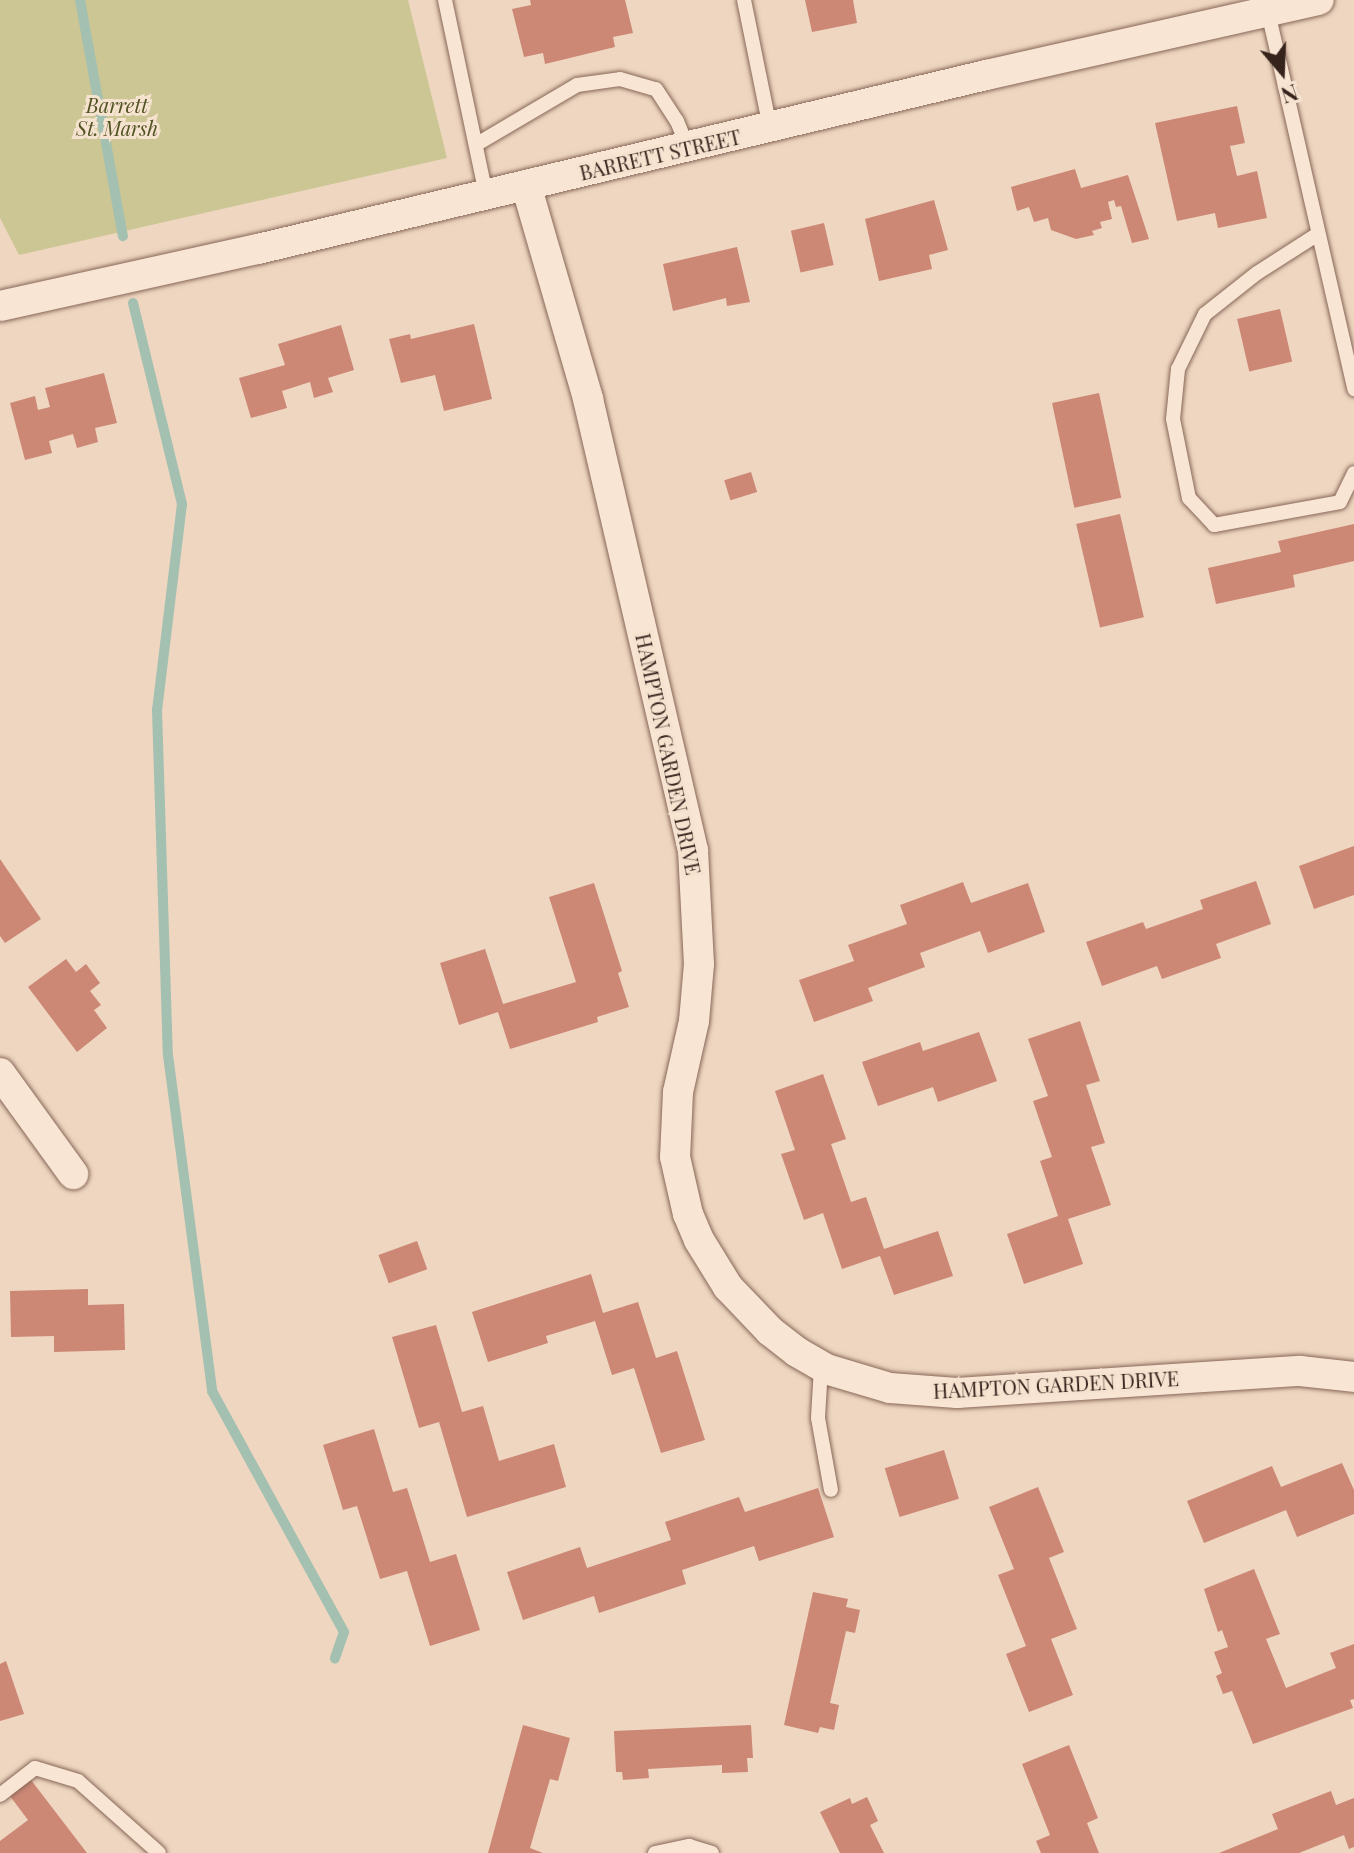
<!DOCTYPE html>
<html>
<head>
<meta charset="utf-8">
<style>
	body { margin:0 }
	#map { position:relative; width:1354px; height:1853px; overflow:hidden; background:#eed6c0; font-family:"Playfair Display",serif }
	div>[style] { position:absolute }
	.green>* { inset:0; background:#ccc694 }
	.stream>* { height:10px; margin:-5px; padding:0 5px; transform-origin:5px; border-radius:5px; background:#a3c0b1 }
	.building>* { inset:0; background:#cc8775; transform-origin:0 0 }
	.roads { filter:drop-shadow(0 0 2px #876758) drop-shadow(0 0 2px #876758) }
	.lane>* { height:14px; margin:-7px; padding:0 7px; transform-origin:7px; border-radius:7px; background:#f9e5d3 }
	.street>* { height:30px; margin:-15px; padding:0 15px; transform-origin:15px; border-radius:15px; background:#f9e5d3 }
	span { translate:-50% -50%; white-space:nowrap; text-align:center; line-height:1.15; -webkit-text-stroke:6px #f5e2cf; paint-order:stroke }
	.park-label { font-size:20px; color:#515323; font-style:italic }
	.street-label { font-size:20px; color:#36231c }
	.north { position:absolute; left:1242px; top:32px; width:80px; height:80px; -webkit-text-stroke:6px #f5e2cf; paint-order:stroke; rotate:161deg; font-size:22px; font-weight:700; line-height:32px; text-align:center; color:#36231c }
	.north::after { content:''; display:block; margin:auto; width:28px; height:36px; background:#36231c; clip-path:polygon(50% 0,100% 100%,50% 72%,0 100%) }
</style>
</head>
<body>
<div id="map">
	<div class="green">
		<div style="clip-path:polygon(0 0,408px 0,447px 158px,19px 255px,0 218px)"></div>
	</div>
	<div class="stream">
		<div style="left:80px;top:0;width:240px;rotate:79.7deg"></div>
		<div style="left:133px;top:303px;width:207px;rotate:76.3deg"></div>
		<div style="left:182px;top:504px;width:208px;rotate:96.9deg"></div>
		<div style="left:157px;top:710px;width:345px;rotate:88.2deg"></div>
		<div style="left:168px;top:1055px;width:339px;rotate:82.5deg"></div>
		<div style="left:212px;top:1391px;width:275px;rotate:61.3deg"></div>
		<div style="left:344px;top:1632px;width:28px;rotate:109deg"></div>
	</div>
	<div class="building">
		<div style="clip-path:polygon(530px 0,625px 0,633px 33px,613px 37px,615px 47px,545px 64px,543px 53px,524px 57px,512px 9px,531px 5px)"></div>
		<div style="clip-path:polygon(805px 0,853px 0,857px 23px,812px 32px)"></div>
		<div style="clip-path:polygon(1237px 106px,1245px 143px,1230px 146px,1237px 176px,1257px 171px,1267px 218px,1218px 228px,1215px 213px,1177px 221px,1155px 123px)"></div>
		<div style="clip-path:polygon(1075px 169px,1081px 188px,1128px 175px,1149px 239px,1132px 243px,1121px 206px,1116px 207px,1114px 200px,1108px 202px,1112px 219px,1100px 222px,1102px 228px,1092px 231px,1094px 235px,1076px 239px,1051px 230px,1048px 218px,1034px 222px,1029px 207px,1017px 211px,1011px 187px)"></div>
		<div style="clip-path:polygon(934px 200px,948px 250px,929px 255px,932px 269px,879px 281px,865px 219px)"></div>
		<div style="left:824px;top:223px;width:43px;height:34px;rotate:77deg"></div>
		<div style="clip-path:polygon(737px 247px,750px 302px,727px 306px,726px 298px,673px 311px,663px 264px)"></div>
		<div style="left:1280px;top:309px;width:54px;height:44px;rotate:77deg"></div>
		<div style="clip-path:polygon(474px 324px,492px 399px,444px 411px,435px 375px,401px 383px,389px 339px,410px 334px,411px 339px)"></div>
		<div style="clip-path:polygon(341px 325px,354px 370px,328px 378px,333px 392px,314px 398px,310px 382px,282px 391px,287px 408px,251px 418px,239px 378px,285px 365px,278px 344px)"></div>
		<div style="clip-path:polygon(104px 373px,117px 423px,95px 428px,98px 442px,77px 448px,73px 434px,49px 441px,52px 453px,25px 460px,10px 403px,35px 396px,38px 410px,50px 407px,45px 388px)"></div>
		<div style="left:1099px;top:393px;width:107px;height:48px;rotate:78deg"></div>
		<div style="left:751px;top:472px;width:21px;height:28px;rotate:73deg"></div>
		<div style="left:1120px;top:514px;width:106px;height:45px;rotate:77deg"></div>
		<div style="clip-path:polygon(1354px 524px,1354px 561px,1293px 575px,1295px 587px,1216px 604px,1208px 568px,1281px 552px,1278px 541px)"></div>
		<div style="clip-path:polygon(1354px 846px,1354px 895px,1314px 909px,1299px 866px)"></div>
		<div style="clip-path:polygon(0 859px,41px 919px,5px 943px,0 936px)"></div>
		<div style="clip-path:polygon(1256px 881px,1271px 924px,1216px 944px,1221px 958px,1162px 979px,1157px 966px,1102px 986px,1086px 942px,1143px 922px,1146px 929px,1203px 909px,1200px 900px)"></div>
		<div style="clip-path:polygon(963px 882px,971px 903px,1028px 883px,1045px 932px,988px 953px,980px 931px,920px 953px,925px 967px,868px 988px,873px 1001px,814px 1022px,799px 980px,854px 961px,848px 945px,907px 924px,900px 905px)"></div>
		<div style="clip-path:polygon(594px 883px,622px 971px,618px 973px,629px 1007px,597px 1017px,598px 1022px,510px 1049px,498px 1012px,459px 1025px,440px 963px,485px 949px,503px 1004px,576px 982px,549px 897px)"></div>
		<div style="clip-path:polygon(66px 959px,76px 972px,86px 964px,100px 983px,90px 991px,101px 1005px,94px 1010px,107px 1028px,77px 1052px,28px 987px)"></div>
		<div style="clip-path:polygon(1080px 1021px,1100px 1081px,1086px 1085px,1105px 1143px,1091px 1147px,1111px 1205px,1068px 1219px,1083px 1264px,1024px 1284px,1007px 1234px,1058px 1216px,1040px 1161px,1052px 1157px,1033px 1101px,1048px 1096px,1028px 1039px)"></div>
		<div style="clip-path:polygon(979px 1032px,997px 1081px,938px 1102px,933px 1087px,878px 1106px,862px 1062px,920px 1042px,923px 1051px)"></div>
		<div style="clip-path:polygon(823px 1074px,846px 1139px,831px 1144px,851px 1202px,866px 1197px,884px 1249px,938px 1231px,953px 1276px,894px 1295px,880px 1256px,842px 1269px,823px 1213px,804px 1220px,781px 1154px,795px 1150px,775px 1091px)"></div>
		<div style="left:417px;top:1241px;width:30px;height:41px;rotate:70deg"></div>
		<div style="clip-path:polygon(591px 1274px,603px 1313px,638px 1302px,656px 1358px,677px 1351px,705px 1440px,661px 1453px,634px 1368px,612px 1375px,595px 1321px,546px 1336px,548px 1343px,488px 1362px,472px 1312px)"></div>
		<div style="clip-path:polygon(88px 1289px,88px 1305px,124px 1304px,125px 1350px,54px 1352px,54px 1336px,11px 1337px,10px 1291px)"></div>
		<div style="clip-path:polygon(436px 1325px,462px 1412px,483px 1406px,499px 1461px,554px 1444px,566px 1487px,467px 1517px,439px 1422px,419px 1428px,392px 1337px)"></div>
		<div style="clip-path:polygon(374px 1429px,393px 1492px,407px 1488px,430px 1562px,456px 1554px,480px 1630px,430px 1646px,407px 1571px,380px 1579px,357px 1506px,343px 1510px,323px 1445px)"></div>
		<div style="left:944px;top:1450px;width:51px;height:62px;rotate:73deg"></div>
		<div style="clip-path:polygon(1342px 1463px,1354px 1490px,1354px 1514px,1297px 1537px,1286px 1510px,1204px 1543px,1187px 1501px,1272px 1466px,1281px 1487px)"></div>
		<div style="clip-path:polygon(1038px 1487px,1064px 1552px,1049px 1558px,1077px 1629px,1051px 1639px,1073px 1695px,1029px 1712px,1006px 1654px,1026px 1646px,998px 1575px,1014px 1569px,989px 1507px)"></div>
		<div style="clip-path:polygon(818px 1488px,834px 1537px,759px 1561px,754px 1546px,682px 1570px,686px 1584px,599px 1613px,594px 1596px,523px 1620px,507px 1572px,580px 1547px,587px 1568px,671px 1540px,665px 1522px,739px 1497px,745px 1512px)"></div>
		<div style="clip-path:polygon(1254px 1569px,1280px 1634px,1266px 1639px,1286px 1688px,1336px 1668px,1330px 1653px,1354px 1644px,1354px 1699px,1350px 1700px,1353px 1708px,1253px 1744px,1232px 1691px,1223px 1694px,1216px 1676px,1222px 1673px,1214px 1652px,1228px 1647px,1222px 1630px,1218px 1632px,1204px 1589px)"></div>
		<div style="clip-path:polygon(813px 1592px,848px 1599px,846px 1607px,860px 1610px,855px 1633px,846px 1631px,830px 1703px,839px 1705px,834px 1730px,820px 1727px,818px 1733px,784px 1725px)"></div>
		<div style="clip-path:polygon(6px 1661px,24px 1714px,0 1721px,0 1664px)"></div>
		<div style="clip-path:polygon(523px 1725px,570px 1738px,558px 1781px,550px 1779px,530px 1848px,543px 1853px,488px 1853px)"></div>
		<div style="clip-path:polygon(751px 1725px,753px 1758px,747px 1758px,748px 1772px,722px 1773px,722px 1765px,648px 1769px,649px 1778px,623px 1780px,622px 1772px,616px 1772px,614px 1731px)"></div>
		<div style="clip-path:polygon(1069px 1745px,1098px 1818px,1087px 1823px,1099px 1853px,1041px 1853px,1036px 1841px,1050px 1835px,1022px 1764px)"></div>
		<div style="clip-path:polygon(31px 1780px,87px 1853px,0 1853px,0 1841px,28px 1820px,10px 1796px)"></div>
		<div style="clip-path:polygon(1331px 1791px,1336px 1805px,1354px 1798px,1354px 1847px,1349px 1849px,1344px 1835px,1299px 1853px,1219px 1853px,1278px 1829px,1272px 1814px)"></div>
		<div style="clip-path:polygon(867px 1797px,878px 1821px,870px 1825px,884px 1853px,840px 1853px,820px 1812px,850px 1798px,852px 1804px)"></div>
	</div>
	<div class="roads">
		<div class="lane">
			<div style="left:445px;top:0;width:199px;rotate:78.1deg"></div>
			<div style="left:744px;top:0;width:131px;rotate:78.5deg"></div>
			<div style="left:1268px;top:12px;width:387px;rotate:77.1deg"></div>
			<div style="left:477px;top:144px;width:116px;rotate:-30.5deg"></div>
			<div style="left:577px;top:85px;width:43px;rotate:-7.9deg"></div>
			<div style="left:620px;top:79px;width:37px;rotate:16deg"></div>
			<div style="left:656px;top:89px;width:38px;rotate:57deg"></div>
			<div style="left:677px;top:121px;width:27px;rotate:68deg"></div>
			<div style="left:1318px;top:234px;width:72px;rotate:147.4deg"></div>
			<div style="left:1257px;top:273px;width:66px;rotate:141.7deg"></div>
			<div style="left:1205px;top:314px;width:61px;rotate:116.1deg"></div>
			<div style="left:1178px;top:369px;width:50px;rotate:95.7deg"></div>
			<div style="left:1173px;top:419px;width:81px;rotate:78.6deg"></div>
			<div style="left:1189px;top:498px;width:37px;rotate:47deg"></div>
			<div style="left:1214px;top:525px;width:128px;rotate:-10.3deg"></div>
			<div style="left:1340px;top:502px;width:32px;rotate:-64deg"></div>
			<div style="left:821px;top:1367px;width:51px;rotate:93.4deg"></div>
			<div style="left:818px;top:1418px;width:73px;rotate:79.8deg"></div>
			<div style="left:0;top:1795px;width:44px;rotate:-37.6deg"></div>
			<div style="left:35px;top:1768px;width:45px;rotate:16.8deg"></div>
			<div style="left:78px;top:1781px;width:108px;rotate:41.6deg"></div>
			<div style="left:655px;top:1853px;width:35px;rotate:-12deg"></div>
			<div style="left:689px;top:1846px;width:24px;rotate:17deg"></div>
		</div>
		<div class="street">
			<div style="left:526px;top:185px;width:223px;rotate:73.8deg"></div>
			<div style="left:588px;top:399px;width:463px;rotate:76.9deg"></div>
			<div style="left:693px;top:850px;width:114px;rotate:87deg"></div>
			<div style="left:699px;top:964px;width:57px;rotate:95deg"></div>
			<div style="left:694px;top:1021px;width:73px;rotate:102.7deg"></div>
			<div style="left:678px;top:1092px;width:65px;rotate:92.6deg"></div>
			<div style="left:675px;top:1157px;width:58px;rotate:77.2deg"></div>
			<div style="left:688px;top:1214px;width:28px;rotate:67deg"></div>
			<div style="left:699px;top:1240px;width:55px;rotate:58.3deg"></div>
			<div style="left:728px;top:1287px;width:61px;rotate:46.3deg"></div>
			<div style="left:770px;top:1331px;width:34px;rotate:38deg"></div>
			<div style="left:797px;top:1352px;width:34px;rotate:30deg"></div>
			<div style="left:826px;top:1369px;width:67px;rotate:16.5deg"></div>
			<div style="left:890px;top:1388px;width:67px;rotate:4.3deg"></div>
			<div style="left:957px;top:1393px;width:344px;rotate:-3.7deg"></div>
			<div style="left:1300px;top:1371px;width:54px;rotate:6.3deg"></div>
			<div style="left:0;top:306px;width:264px;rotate:-12.5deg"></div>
			<div style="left:258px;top:249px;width:749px;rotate:-13.44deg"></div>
			<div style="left:986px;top:75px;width:341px;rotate:-12.7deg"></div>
			<div style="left:0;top:1073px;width:125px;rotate:54.1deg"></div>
		</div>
	</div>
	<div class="park-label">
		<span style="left:117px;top:116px">Barrett<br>St. Marsh</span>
	</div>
	<div class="street-label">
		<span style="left:660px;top:154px;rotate:-13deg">BARRETT STREET</span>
		<span style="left:669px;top:754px;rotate:78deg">HAMPTON GARDEN DRIVE</span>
		<span style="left:1056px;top:1384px;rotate:-3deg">HAMPTON GARDEN DRIVE</span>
	</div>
	<div class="north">N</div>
</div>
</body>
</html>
